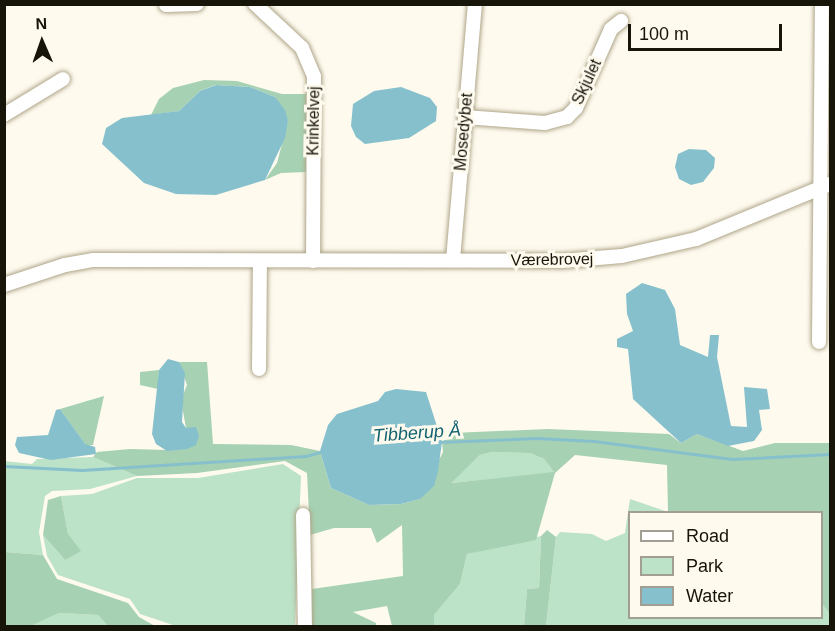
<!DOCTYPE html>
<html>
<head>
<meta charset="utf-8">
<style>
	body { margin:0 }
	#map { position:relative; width:835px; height:631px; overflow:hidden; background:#fefaee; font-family:Arial,sans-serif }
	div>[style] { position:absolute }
	.green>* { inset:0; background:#bce2c7 }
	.forest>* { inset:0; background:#a6d1b2 }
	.water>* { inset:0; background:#86c0cd }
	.stream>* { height:3px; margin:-1.5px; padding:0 1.5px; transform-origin:1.5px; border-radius:1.5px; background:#86c0cd }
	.roads { filter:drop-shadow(0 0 2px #aea589) drop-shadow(0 0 2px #aea589) }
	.minor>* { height:14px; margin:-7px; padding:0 7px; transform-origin:7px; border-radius:7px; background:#fff }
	span { translate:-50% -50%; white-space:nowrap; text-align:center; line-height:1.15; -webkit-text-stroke:6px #fefaee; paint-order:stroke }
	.street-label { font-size:16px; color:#17140a }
	.water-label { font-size:18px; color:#146270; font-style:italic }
	.frame { position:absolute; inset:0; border:6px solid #17140a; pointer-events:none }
	.legend { position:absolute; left:628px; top:511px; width:195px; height:108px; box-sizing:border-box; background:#fefaee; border:2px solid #a29e93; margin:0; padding:8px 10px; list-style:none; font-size:18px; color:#17140a }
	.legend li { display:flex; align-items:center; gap:12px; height:30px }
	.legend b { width:30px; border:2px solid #a29e93 }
	.north { position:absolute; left:12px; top:12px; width:60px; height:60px; -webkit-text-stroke:4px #fefaee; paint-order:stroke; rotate:358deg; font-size:16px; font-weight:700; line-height:24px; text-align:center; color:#17140a }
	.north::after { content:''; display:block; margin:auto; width:21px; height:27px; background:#17140a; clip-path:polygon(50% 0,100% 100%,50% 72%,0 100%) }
	.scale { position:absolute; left:628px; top:24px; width:154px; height:27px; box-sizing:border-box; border:3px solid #17140a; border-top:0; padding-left:8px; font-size:18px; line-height:21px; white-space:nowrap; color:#17140a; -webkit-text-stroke:4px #fefaee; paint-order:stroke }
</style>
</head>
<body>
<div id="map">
	<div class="green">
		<div style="clip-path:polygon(492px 452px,530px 453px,544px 459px,555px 473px,450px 483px,480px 455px)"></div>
		<div style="clip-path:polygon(93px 457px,137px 476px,90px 489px,52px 491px,45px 496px,39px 532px,43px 555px,5px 552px,4px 461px,32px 464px,37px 459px)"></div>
		<div style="clip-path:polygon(283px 464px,301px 476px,295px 626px,176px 626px,140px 614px,130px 599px,58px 575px,47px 556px,43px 535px,65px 560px,68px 534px,61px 496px,92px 494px,137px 478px,198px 478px)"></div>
		<div style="clip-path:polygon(630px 499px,668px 512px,630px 512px,630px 618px,822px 618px,822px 604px,830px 614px,830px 626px,546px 626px,556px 537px,560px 532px,592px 534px,606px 541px,625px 533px)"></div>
		<div style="clip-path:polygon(541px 536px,539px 588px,527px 589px,524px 626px,434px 626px,434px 615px,460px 584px,467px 554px)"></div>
		<div style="clip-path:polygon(59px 613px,98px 615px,108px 626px,31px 626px)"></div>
	</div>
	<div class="forest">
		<div style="clip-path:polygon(204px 80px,237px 81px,282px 94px,306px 94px,306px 172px,281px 173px,265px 180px,277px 163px,288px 121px,275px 97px,250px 87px,215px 85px,200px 91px,179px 111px,151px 115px,159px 99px,173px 88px)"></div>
		<div style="clip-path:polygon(evenodd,179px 362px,207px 362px,213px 444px,291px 445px,320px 451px,331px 488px,369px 505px,401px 504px,420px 499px,443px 452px,442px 442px,452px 433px,548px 429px,669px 434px,681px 443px,697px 434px,743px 451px,775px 443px,830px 443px,830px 614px,822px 604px,822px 512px,668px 512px,667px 465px,575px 455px,555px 473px,536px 540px,467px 554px,460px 584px,434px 615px,434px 626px,392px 626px,387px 606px,353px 612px,376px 623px,376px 626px,311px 626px,312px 589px,403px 576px,402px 525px,377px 543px,371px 528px,334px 528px,310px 535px,307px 473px,285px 461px,197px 473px,137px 476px,93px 457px,97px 452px,130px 449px,167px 450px,186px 428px,181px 400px,187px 385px,179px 362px,492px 452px,530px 453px,544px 459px,554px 472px,451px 483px,480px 455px,492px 452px)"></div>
		<div style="clip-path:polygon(159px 370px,158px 389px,140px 385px,140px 372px)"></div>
		<div style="clip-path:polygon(104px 396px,93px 445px,86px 446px,60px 409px)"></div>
		<div style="clip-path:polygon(61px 496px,68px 534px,81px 551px,65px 560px,43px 535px,48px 500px)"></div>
		<div style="clip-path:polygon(547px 530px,556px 537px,546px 626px,524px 626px,527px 589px,539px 588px,541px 536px)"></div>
		<div style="clip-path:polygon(5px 552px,43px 555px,57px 579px,128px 603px,139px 617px,155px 626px,108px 626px,98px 615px,59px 613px,31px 626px,5px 626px)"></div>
	</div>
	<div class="water">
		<div style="clip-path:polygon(216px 85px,250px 87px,275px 97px,285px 110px,288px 121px,285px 138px,265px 180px,216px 195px,176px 194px,144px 183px,102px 144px,106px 128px,122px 118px,179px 111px,200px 91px)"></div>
		<div style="clip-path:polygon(401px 87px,430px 98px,437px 107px,436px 121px,409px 138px,365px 144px,356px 137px,351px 126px,353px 104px,374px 91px)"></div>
		<div style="clip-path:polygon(689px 149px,706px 150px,715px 158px,714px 168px,703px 182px,691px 185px,679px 179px,675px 167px,678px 154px)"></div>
		<div style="clip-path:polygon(642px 283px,665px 290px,675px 309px,680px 345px,708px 357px,710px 335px,719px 335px,717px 357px,731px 426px,747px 427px,744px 387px,767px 389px,770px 409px,759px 410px,762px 430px,754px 441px,728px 446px,697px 434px,681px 443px,633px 399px,628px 349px,617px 347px,617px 339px,633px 331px,627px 314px,626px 294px)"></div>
		<div style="clip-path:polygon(168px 359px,179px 362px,185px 373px,182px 422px,186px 428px,196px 427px,199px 436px,196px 445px,187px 449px,167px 451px,156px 444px,152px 434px,159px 370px)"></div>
		<div style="clip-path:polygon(396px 389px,426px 392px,442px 442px,438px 471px,434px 486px,420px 499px,401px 504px,369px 505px,331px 488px,320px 451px,328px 425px,337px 414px,378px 401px,385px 392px)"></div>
		<div style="clip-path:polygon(60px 409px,85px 444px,95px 447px,96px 454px,51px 460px,19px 453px,15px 445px,17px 437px,48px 435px,56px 410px)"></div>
	</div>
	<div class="stream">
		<div style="left:438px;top:442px;width:98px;rotate:-2.3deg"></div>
		<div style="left:536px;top:438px;width:58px;rotate:3deg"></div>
		<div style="left:594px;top:441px;width:139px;rotate:7.4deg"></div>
		<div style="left:732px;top:459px;width:98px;rotate:-2.9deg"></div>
		<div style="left:4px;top:466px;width:78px;rotate:2.9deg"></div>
		<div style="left:82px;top:470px;width:224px;rotate:-3.6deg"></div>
		<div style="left:306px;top:456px;width:19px;rotate:-16deg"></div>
	</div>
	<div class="roads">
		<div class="minor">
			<div style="left:255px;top:4px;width:64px;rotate:43.1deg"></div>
			<div style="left:302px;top:48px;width:30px;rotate:67deg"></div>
			<div style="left:314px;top:76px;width:185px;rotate:90.3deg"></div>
			<div style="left:166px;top:5px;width:31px;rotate:-2deg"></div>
			<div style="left:4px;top:115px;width:69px;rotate:-31.4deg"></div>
			<div style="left:465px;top:117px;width:80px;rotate:4.3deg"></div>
			<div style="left:545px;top:123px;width:23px;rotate:-15deg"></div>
			<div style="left:567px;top:117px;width:13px;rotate:-45deg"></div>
			<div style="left:576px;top:108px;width:86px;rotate:-66.1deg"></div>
			<div style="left:611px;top:29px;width:13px;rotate:-39deg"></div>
			<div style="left:453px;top:260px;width:257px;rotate:-85.1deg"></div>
			<div style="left:4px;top:285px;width:64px;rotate:-18.2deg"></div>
			<div style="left:65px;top:265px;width:29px;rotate:-10deg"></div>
			<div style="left:94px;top:260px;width:467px;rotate:0.1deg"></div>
			<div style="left:561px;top:261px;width:61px;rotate:-4.7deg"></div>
			<div style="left:622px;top:256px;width:76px;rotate:-12.9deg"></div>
			<div style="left:696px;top:239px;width:145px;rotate:-22.3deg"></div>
			<div style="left:819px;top:342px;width:338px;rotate:-89.5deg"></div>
			<div style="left:259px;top:369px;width:108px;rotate:-89.5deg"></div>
			<div style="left:303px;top:515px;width:111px;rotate:89deg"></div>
		</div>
	</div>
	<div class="street-label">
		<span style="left:587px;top:82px;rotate:-65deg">Skjulet</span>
		<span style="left:314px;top:121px;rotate:-89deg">Krinkelvej</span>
		<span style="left:464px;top:132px;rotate:-85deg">Mosedybet</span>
		<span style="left:552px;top:260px;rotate:-1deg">Værebrovej</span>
	</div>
	<div class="water-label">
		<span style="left:417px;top:433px;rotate:-4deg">Tibberup Å</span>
	</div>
	<div class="frame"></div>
	<ul class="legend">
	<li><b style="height:8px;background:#fff"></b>Road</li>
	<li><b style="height:16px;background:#bce2c7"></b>Park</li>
	<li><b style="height:16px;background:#86c0cd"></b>Water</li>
	</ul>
	<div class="north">N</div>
	<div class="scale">100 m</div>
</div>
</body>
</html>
